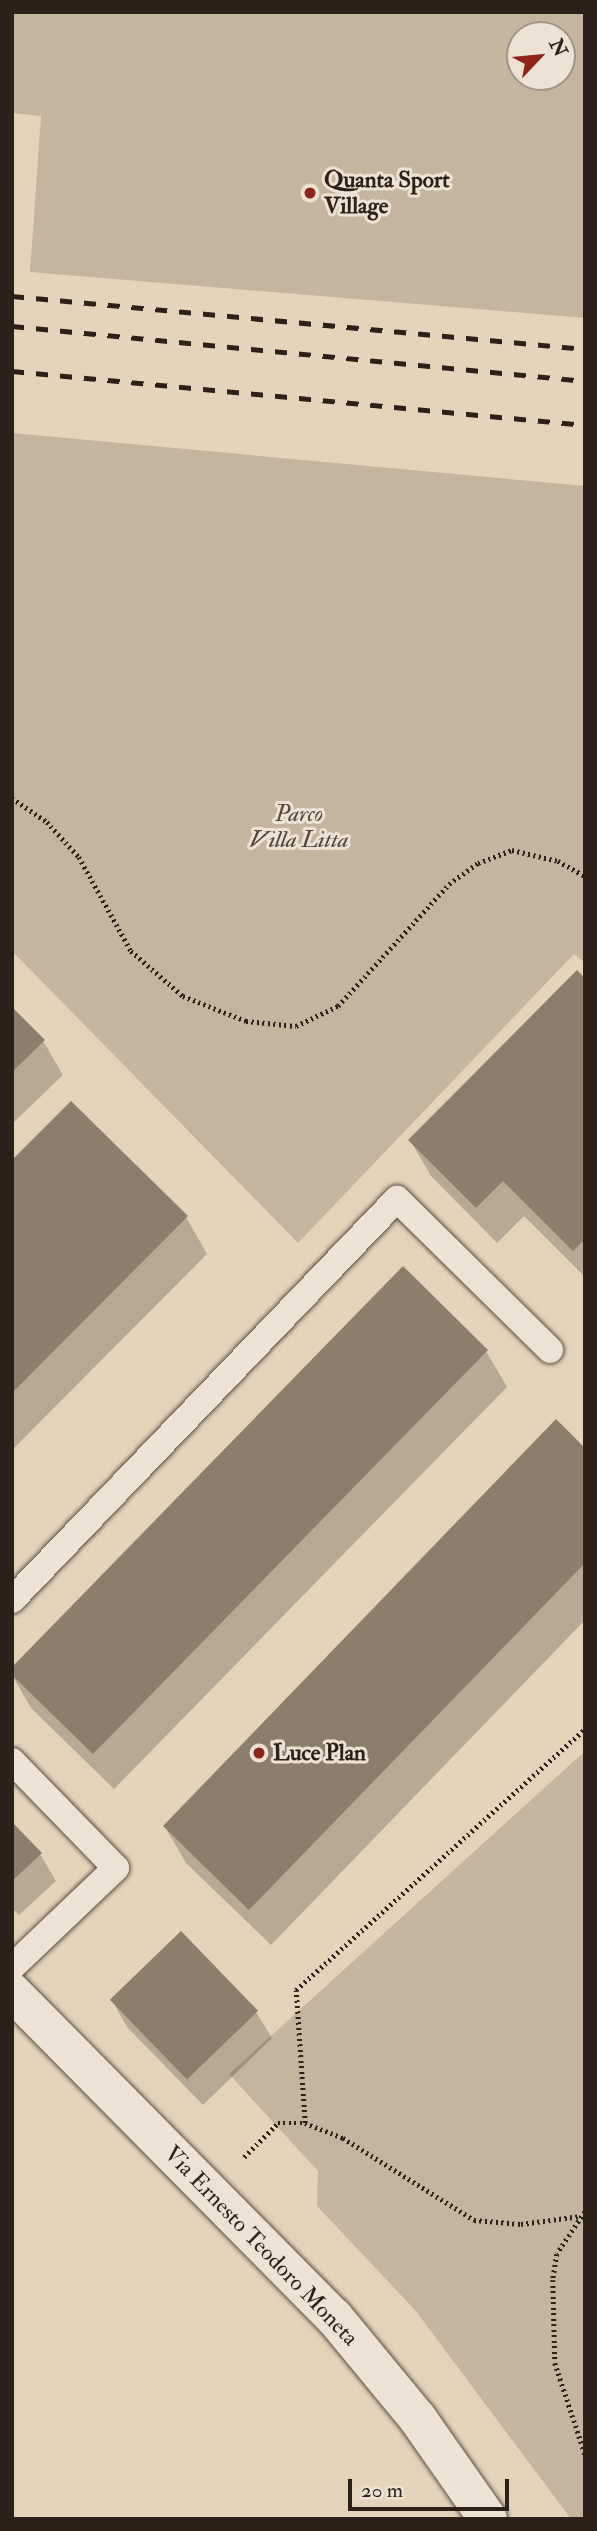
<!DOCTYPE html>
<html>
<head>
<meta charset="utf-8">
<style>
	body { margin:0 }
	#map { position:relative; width:597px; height:2531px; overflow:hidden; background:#e5d4b9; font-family:"IM FELL Double Pica",serif }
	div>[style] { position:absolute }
	.green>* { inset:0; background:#c6b59e }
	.shadow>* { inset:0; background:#0003 }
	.building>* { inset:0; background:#8d7e6c; transform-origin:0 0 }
	.path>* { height:4.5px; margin-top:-2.25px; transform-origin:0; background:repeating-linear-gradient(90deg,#2d2018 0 2px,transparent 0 5.5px) }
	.roads { filter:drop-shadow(0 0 2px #5b4d40) drop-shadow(0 0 2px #5b4d40) }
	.service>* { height:26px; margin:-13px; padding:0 13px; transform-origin:13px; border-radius:13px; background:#eee3d2 }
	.minor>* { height:38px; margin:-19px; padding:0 19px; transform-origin:19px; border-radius:19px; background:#eee3d2 }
	.rail>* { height:5px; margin-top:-2.5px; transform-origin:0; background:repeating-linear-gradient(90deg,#2d2018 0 12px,transparent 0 24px) }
	.dots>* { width:19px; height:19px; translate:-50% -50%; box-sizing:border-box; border:4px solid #eee3d2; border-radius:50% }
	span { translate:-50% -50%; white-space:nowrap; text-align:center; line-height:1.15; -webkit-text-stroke:6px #eee3d2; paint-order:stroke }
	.poi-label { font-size:23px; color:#2d2018; font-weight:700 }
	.left { translate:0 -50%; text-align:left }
	.park-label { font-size:23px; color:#53453a; font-style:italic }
	.street-label { font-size:23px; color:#2d2018 }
	.frame { position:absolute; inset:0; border:14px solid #2d2018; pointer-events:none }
	.north { position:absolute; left:506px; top:21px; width:70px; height:70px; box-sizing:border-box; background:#eee3d2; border:2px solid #a19588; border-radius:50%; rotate:64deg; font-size:19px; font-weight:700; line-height:28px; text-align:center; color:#2d2018 }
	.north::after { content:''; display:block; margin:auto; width:24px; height:32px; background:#8f2418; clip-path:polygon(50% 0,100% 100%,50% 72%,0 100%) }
	.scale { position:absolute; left:348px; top:2479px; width:161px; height:32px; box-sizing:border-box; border:4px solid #2d2018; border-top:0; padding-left:9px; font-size:21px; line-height:24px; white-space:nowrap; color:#2d2018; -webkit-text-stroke:5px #eee3d2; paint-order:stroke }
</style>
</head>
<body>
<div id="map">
	<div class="green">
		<div style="clip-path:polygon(evenodd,12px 12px,585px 12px,585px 318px,30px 272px,41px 116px,12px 113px,12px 12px,562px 35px,562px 77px,520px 77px,520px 35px,562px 35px)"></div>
		<div style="clip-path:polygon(12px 433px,585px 486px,585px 963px,574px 954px,298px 1243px,12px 951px)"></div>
		<div style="clip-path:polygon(585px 1751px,585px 2519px,571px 2519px,415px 2310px,317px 2206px,318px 2171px,229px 2074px)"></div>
	</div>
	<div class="shadow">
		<div style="clip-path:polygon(585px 981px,585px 1277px,524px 1216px,497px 1243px,431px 1176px,410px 1140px)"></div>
		<div style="clip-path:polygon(12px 1010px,43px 1041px,63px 1075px,12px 1124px)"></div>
		<div style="clip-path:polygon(12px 1163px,186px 1217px,207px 1254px,12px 1450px)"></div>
		<div style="clip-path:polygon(486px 1351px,507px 1387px,114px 1789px,31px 1708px,12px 1675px)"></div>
		<div style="clip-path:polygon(585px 1450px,585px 1620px,271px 1945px,186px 1863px,165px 1827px)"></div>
		<div style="clip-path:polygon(12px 1824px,40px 1854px,56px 1881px,19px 1915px,12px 1908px)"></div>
		<div style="clip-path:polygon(112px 2000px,256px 2012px,272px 2038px,203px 2105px,127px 2027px)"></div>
	</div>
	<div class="building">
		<div style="clip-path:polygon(577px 970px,585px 978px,585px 1239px,573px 1251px,503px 1181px,476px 1208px,408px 1140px)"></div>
		<div style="clip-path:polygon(12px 1007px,45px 1040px,12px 1072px)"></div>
		<div style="clip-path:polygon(71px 1101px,188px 1216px,12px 1393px,12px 1160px)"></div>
		<div style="clip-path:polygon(403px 1266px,488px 1350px,93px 1754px,12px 1675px,12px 1667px)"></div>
		<div style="clip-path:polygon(556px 1419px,585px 1448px,585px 1563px,249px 1910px,163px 1826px)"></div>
		<div style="clip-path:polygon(12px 1822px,42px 1853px,12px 1881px)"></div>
		<div style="left:181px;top:1931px;width:111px;height:99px;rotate:46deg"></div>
	</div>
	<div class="path">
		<div style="left:12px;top:798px;width:42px;rotate:34.4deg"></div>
		<div style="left:47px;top:822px;width:47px;rotate:47.6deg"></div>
		<div style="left:79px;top:857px;width:107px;rotate:61deg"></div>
		<div style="left:131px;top:951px;width:69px;rotate:40.9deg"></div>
		<div style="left:183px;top:996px;width:68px;rotate:21.6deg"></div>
		<div style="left:246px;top:1021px;width:50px;rotate:5.7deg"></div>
		<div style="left:296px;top:1026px;width:47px;rotate:-25.5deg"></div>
		<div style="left:338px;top:1006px;width:165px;rotate:-47.7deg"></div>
		<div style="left:449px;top:884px;width:36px;rotate:-36deg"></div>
		<div style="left:478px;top:863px;width:36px;rotate:-21deg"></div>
		<div style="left:512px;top:850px;width:47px;rotate:13.4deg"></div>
		<div style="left:558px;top:861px;width:31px;rotate:29deg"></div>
		<div style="left:305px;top:2123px;width:133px;rotate:-93.9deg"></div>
		<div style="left:296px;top:1990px;width:389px;rotate:-42.1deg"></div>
		<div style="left:244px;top:2157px;width:48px;rotate:-45deg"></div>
		<div style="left:278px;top:2123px;width:27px"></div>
		<div style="left:305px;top:2123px;width:41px;rotate:21.5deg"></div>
		<div style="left:343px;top:2138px;width:155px;rotate:32deg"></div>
		<div style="left:474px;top:2220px;width:47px;rotate:4.9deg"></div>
		<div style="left:521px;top:2224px;width:60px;rotate:-7.7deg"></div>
		<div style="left:585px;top:2212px;width:50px;rotate:123.7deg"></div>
		<div style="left:557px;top:2254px;width:26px;rotate:99deg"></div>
		<div style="left:553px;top:2280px;width:83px;rotate:88.6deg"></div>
		<div style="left:555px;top:2363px;width:96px;rotate:71.8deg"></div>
	</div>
	<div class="roads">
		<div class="service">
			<div style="left:12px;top:1600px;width:556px;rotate:-46.17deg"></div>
			<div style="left:397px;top:1199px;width:215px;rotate:44.6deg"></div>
			<div style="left:12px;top:1761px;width:149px;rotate:45.8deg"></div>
			<div style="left:116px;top:1868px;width:144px;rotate:136.4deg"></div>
		</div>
		<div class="minor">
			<div style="left:12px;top:1992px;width:458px;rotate:45.3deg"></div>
			<div style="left:334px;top:2317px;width:132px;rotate:50.5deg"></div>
			<div style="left:418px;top:2419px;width:122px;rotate:55deg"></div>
		</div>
	</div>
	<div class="rail">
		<div style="left:12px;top:296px;width:575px;rotate:5.28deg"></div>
		<div style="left:12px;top:326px;width:576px;rotate:5.48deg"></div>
		<div style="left:12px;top:371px;width:576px;rotate:5.38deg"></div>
	</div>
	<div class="dots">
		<div style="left:310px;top:193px;background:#8f2418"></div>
		<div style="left:259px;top:1753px;background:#8f2418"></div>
	</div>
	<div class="poi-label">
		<span class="left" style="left:324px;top:193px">Quanta Sport<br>Village</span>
		<span class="left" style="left:273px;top:1753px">Luce Plan</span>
	</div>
	<div class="park-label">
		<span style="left:299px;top:827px">Parco<br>Villa Litta</span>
	</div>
	<div class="street-label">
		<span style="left:261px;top:2246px;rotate:46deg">Via Ernesto Teodoro Moneta</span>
	</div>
	<div class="frame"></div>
	<div class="north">N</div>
	<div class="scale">20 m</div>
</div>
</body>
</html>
